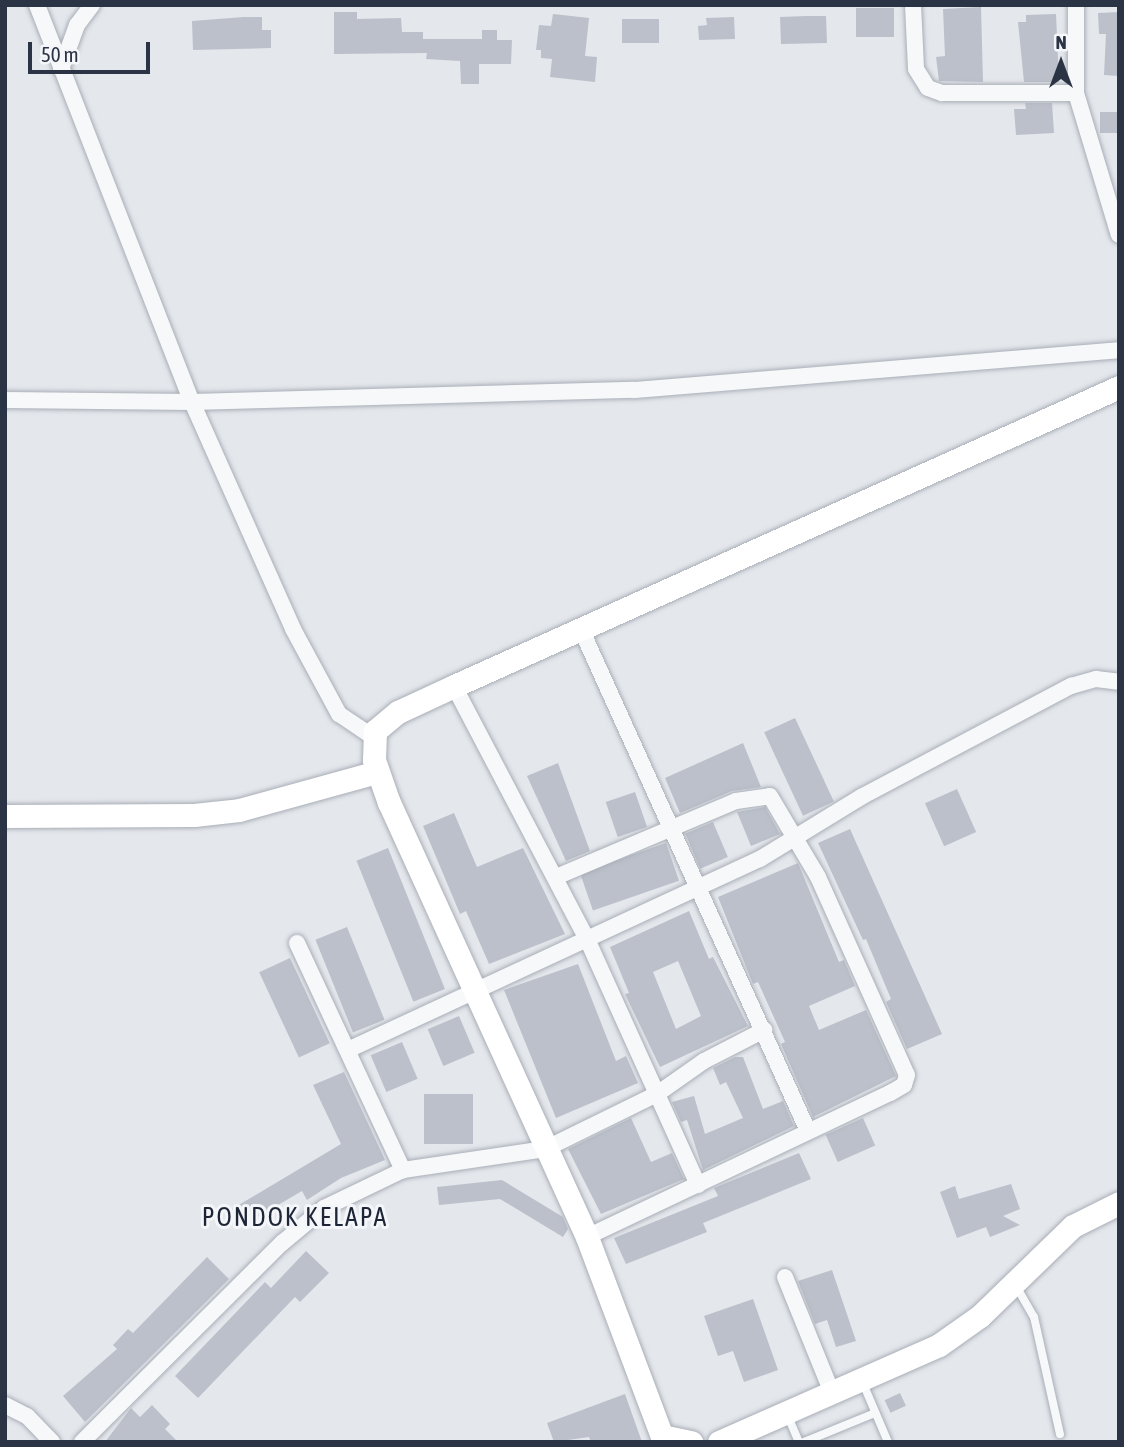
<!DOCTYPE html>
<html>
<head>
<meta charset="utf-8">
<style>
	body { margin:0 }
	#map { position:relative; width:1124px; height:1447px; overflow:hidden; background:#e4e7ec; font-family:"Asap Condensed",sans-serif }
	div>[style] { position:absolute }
	.building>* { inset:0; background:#bbc0ca; transform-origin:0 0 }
	.roads { filter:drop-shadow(0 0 2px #a9aeb7) drop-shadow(0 0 2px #a9aeb7) }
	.lane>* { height:8px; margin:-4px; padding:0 4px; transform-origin:4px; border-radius:4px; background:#f7f8fa }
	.street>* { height:16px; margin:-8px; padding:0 8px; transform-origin:8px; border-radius:8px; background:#f7f8fa }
	.secondary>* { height:23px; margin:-11.5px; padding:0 11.5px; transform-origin:11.5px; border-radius:11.5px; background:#fff }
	span { translate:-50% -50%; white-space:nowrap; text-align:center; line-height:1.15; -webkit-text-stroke:6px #f4f6f9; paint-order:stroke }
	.quarter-label { font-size:26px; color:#1d2536; letter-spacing:2px }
	.frame { position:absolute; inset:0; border:7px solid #2b3445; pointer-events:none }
	.north { position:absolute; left:1026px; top:28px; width:70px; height:70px; -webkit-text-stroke:5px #f4f6f9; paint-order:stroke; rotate:0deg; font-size:19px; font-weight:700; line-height:28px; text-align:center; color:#2b3445 }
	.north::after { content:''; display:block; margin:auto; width:24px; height:32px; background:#2b3445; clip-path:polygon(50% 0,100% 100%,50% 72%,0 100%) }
	.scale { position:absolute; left:28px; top:42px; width:122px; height:32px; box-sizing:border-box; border:4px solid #2b3445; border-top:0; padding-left:9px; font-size:21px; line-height:24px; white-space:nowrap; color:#2b3445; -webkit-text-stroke:5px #f4f6f9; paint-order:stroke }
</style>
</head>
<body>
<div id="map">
	<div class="building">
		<div style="clip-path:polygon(981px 7px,983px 82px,939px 81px,936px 57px,945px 56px,943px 9px)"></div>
		<div style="left:894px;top:8px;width:29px;height:38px;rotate:90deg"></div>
		<div style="clip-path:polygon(334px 12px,357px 12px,357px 19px,401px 18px,402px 32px,423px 32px,423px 39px,482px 39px,482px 30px,497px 30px,497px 40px,512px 40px,511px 64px,479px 64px,479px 84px,461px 84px,460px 61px,426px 59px,427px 53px,334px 54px)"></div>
		<div style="clip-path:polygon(1119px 12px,1119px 76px,1104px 75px,1106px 34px,1099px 34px,1098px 13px)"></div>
		<div style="clip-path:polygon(553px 14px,589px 18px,585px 56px,597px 57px,595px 82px,550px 77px,552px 59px,541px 58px,541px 50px,536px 50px,539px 25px,551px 26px)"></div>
		<div style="clip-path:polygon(1056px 14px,1059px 82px,1024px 82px,1018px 22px,1026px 22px,1026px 15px)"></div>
		<div style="clip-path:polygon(807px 16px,826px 16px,827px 43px,781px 44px,780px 17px)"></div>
		<div style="clip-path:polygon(244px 17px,262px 17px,262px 30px,271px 30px,271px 48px,193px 50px,192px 21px)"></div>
		<div style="clip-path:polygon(734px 17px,735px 39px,699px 40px,698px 26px,707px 25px,706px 18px)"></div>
		<div style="left:622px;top:19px;width:37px;height:24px"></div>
		<div style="clip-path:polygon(1025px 103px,1052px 103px,1054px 133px,1016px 135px,1014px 109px,1026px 109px)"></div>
		<div style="left:1100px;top:112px;width:19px;height:21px"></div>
		<div style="left:795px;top:718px;width:92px;height:34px;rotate:65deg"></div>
		<div style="clip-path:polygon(743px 743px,761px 787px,732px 791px,680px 813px,665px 778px)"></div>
		<div style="clip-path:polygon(558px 763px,590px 851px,566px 861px,527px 776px)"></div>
		<div style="left:957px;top:789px;width:47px;height:35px;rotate:66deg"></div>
		<div style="left:635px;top:792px;width:37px;height:31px;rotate:71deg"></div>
		<div style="clip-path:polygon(765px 807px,780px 834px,751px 846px,737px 812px)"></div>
		<div style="clip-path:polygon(454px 813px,477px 867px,523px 848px,565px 934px,489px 964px,466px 911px,460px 914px,423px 826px)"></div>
		<div style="left:713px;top:822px;width:38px;height:30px;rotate:67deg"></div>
		<div style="clip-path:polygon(850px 829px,942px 1034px,907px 1049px,886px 1002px,891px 999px,866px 939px,863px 940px,818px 843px)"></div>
		<div style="left:666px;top:843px;width:40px;height:91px;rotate:71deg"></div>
		<div style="left:388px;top:848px;width:152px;height:34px;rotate:68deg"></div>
		<div style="clip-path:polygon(798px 863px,839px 962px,844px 960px,855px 986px,809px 1006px,819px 1030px,866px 1010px,896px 1076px,813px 1117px,781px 1044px,785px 1042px,758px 982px,753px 984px,718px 897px)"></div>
		<div style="clip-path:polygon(evenodd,689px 911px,709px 959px,713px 957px,748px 1026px,660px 1067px,625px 994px,629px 993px,610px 947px,689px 911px,678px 961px,701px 1016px,676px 1029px,653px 972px,678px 961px)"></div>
		<div style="left:347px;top:927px;width:100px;height:34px;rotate:68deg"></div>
		<div style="left:290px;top:958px;width:94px;height:34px;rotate:65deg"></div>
		<div style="clip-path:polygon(578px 964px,616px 1061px,626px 1056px,638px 1083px,556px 1118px,504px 990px)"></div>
		<div style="left:459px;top:1016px;width:40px;height:34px;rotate:67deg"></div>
		<div style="left:402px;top:1042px;width:40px;height:34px;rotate:67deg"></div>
		<div style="clip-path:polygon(735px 1057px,743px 1057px,763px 1109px,783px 1101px,794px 1126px,703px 1170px,687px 1120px,681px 1122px,672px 1102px,694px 1096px,705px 1134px,743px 1118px,726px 1082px,720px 1085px,713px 1068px)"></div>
		<div style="clip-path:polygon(344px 1072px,385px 1160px,341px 1178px,307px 1200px,302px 1191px,242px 1226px,232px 1209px,341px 1144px,313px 1085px)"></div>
		<div style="left:424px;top:1094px;width:49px;height:50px"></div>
		<div style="clip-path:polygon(631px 1118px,651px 1162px,672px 1153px,684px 1179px,601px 1214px,568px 1149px)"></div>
		<div style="left:863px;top:1118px;width:30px;height:41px;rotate:66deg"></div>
		<div style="clip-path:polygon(799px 1153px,811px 1179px,703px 1223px,707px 1232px,626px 1264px,614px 1238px,718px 1196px,714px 1188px)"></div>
		<div style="clip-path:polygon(502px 1180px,563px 1217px,568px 1229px,563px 1237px,500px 1199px,439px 1205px,437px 1187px)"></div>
		<div style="clip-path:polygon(1011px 1184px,1020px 1209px,1003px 1216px,1020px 1225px,990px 1237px,986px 1227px,957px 1238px,940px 1192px,955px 1186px,959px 1199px)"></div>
		<div style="clip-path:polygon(306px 1251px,329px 1273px,300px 1302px,295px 1297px,198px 1398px,175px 1376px,265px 1282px,271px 1288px)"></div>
		<div style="clip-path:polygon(207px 1257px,229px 1279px,85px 1422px,63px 1396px,117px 1349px,113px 1345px,128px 1329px,133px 1333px)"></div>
		<div style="clip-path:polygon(832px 1270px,856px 1341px,836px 1347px,827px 1320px,815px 1324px,798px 1281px)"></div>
		<div style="clip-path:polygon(753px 1299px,778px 1370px,744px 1382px,733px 1351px,718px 1356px,704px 1316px)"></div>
		<div style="left:900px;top:1393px;width:14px;height:17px;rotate:65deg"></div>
		<div style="clip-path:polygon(625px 1394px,642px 1442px,591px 1442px,589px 1437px,554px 1442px,547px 1423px)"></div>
		<div style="clip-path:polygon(152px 1405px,170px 1424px,165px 1429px,178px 1442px,105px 1442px,131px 1408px,140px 1417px)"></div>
	</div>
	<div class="roads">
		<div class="lane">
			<div style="left:1016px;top:1286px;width:36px;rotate:60deg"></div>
			<div style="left:1034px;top:1317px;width:120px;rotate:77.5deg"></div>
			<div style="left:862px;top:1381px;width:66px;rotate:66.9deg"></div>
			<div style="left:787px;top:1414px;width:30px;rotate:67deg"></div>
			<div style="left:804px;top:1442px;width:77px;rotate:-22.2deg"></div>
		</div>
		<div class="street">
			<div style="left:37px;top:5px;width:426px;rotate:68.7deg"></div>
			<div style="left:192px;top:402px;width:248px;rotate:66deg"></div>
			<div style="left:293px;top:629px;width:97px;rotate:61.6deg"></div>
			<div style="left:339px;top:714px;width:41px;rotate:34.1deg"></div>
			<div style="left:913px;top:5px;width:64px;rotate:87.3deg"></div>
			<div style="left:916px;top:69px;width:22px;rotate:58deg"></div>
			<div style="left:928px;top:88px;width:15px;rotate:20deg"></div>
			<div style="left:942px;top:93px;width:134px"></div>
			<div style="left:1076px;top:5px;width:88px;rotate:90deg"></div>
			<div style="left:1076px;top:93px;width:148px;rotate:73.2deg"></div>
			<div style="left:61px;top:69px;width:47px;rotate:-70deg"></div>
			<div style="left:77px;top:25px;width:25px;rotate:-53deg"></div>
			<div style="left:5px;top:400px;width:187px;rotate:0.6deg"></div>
			<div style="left:192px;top:402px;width:442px;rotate:-1.6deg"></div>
			<div style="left:634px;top:390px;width:487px;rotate:-4.7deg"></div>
			<div style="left:581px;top:629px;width:551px;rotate:65.67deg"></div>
			<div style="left:454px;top:686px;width:286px;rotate:62.3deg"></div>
			<div style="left:587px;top:939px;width:270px;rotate:65.7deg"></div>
			<div style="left:556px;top:877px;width:195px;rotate:-22.9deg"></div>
			<div style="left:736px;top:801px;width:34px;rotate:-8deg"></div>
			<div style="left:770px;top:796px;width:94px;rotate:59.3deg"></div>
			<div style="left:818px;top:877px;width:217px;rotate:65.8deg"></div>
			<div style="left:907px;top:1075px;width:10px;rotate:107deg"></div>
			<div style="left:904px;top:1085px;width:16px;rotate:150deg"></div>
			<div style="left:890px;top:1093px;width:335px;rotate:154.6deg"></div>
			<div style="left:297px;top:943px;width:251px;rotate:65deg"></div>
			<div style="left:348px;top:1050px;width:454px;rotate:-24.9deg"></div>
			<div style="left:760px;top:859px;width:119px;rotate:-31.5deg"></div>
			<div style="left:861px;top:797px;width:238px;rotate:-27.9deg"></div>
			<div style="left:1071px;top:686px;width:26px;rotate:-16deg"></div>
			<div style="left:1096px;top:679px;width:23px;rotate:7deg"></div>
			<div style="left:785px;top:1277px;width:127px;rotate:67.9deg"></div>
			<div style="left:5px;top:1405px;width:25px;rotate:27deg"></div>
			<div style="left:27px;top:1416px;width:36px;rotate:46deg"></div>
			<div style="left:82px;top:1442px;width:282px;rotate:-44.9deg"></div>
			<div style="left:282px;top:1243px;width:55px;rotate:-39.8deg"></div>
			<div style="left:324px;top:1208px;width:88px;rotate:-25.7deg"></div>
			<div style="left:403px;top:1170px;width:144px;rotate:-8.4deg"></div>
			<div style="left:545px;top:1149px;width:125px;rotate:-26.2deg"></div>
			<div style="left:657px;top:1094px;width:57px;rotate:-35.1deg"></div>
			<div style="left:704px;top:1061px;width:68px;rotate:-27.3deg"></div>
		</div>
		<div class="secondary">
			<div style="left:5px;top:816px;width:189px;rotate:-0.3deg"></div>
			<div style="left:194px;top:815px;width:45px;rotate:-6.3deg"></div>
			<div style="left:239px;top:810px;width:143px;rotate:-15.4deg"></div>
			<div style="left:662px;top:1436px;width:30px;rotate:12deg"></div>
			<div style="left:664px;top:1442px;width:219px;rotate:-110.6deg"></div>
			<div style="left:587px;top:1237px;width:477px;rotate:-114.5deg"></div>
			<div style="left:389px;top:803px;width:46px;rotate:-109.2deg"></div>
			<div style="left:374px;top:760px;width:29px;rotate:-88deg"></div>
			<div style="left:375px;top:731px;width:30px;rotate:-40deg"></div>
			<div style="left:398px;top:712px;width:62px;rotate:-24.9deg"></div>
			<div style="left:454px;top:686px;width:729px;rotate:-24.21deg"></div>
			<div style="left:719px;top:1442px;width:240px;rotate:-23.8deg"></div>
			<div style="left:939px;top:1345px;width:50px;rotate:-35.3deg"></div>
			<div style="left:980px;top:1316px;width:129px;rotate:-44.1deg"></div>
			<div style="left:1073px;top:1226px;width:51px;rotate:-26.6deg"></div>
		</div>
	</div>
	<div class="quarter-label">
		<span style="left:295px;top:1218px">PONDOK KELAPA</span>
	</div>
	<div class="frame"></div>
	<div class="north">N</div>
	<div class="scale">50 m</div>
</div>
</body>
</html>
